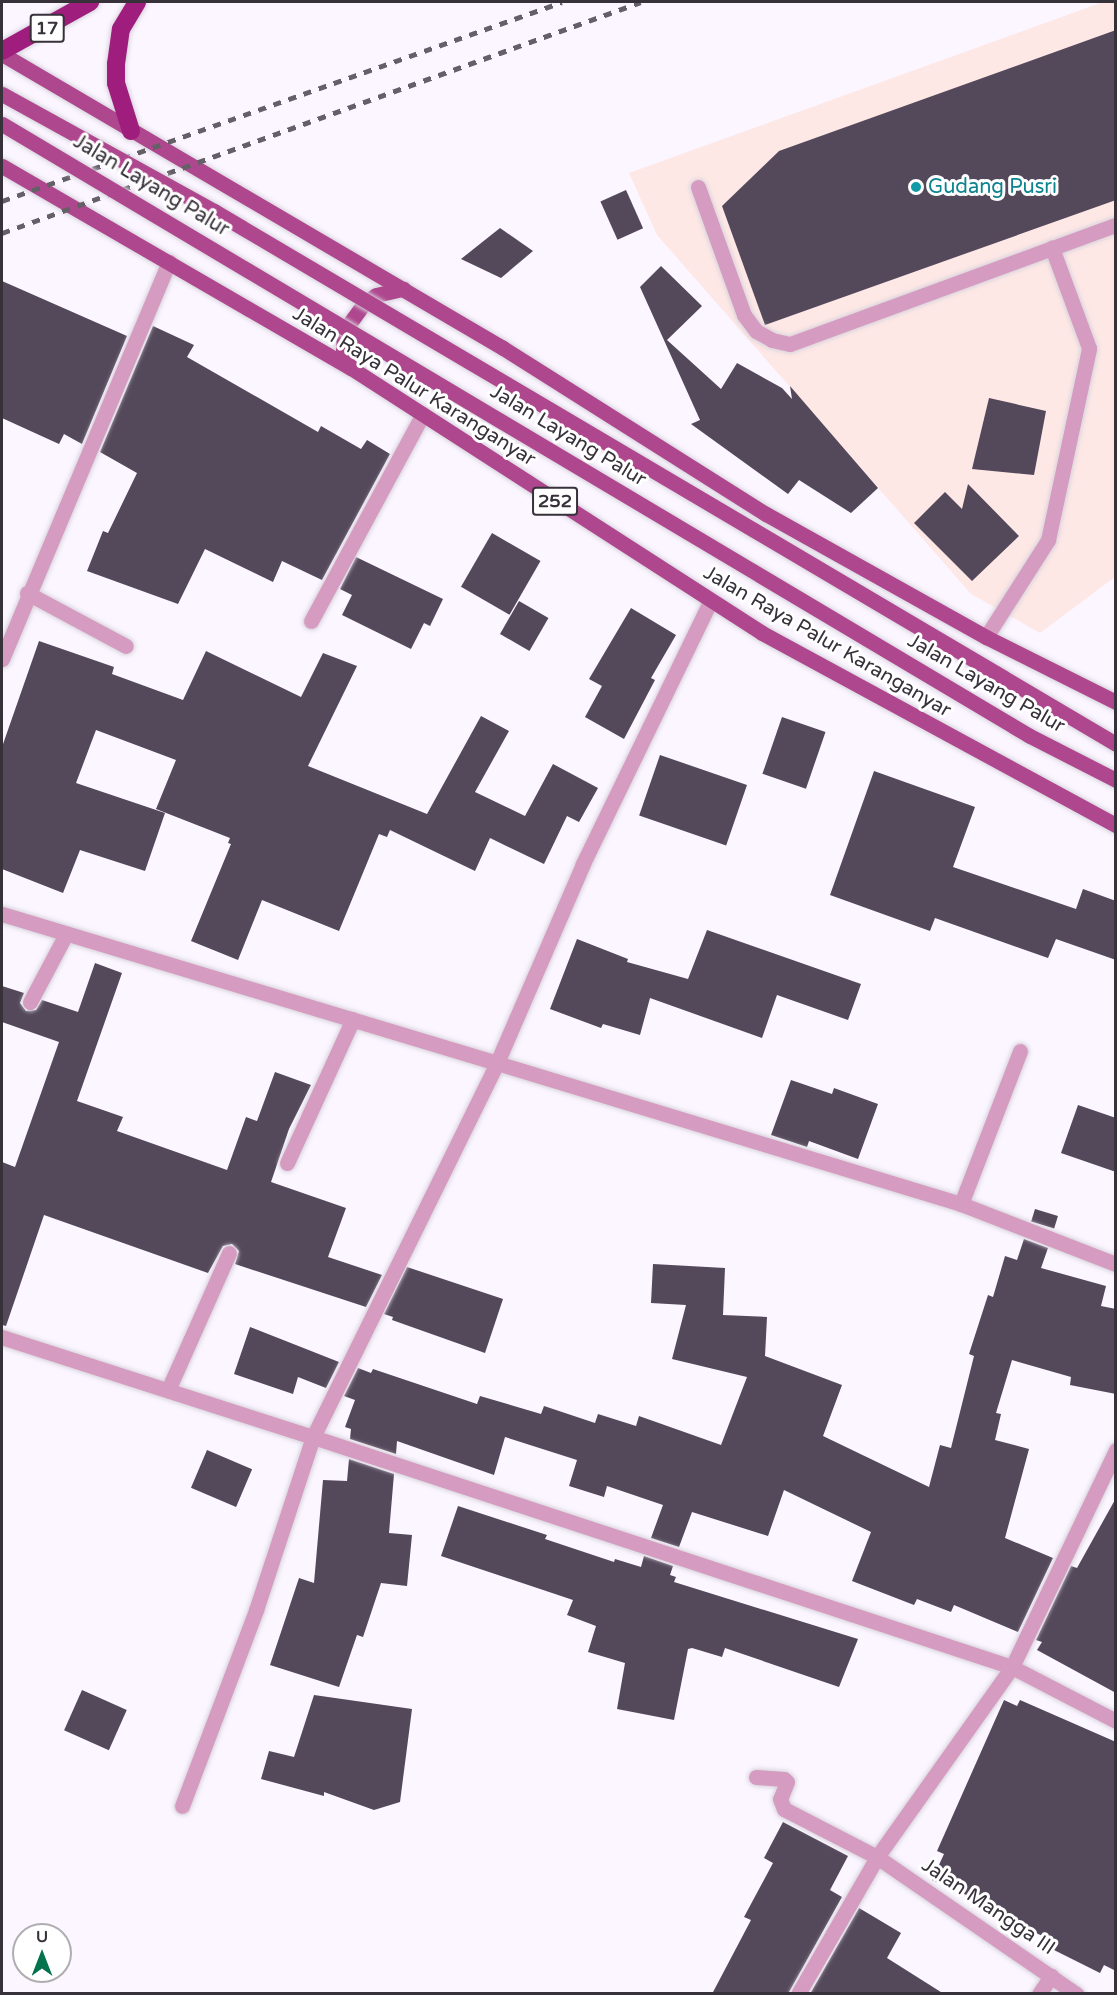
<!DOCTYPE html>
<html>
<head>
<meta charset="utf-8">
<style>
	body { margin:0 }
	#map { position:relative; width:1117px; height:1995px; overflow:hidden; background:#fbf6ff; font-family:"Varela Round",sans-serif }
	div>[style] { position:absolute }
	.industrial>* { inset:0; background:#fee8e6 }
	.building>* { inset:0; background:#54485b; transform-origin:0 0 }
	.roads { filter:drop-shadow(0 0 2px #d8d3dc) drop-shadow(0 0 2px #d8d3dc) }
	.lane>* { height:15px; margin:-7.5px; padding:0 7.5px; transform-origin:7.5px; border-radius:7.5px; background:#d69bc0 }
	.street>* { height:15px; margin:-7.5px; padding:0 7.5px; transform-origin:7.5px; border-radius:7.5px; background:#d69bc0 }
	.primary>* { height:15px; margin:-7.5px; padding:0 7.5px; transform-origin:7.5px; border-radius:7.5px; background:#af478f }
	.highway>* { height:18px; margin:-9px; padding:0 9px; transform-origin:9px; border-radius:9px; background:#9f1e7d }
	.rail>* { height:4.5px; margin-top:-2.25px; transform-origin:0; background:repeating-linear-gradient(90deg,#655f68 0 8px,transparent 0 16px) }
	.bridges { filter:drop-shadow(0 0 2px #d8d3dc) drop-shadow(0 0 2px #d8d3dc) }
	.primary-bridge>* { height:15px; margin:-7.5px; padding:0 7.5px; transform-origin:7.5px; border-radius:7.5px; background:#af478f }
	.dots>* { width:16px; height:16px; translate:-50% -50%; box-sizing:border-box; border:3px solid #fff; border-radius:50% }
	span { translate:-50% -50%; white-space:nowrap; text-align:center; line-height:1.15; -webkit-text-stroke:6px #fff; paint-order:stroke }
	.shield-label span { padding:2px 4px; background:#fff; border:2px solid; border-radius:4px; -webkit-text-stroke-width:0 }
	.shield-label { font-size:18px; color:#37313a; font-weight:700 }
	.street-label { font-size:20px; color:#37313a }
	.culture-label { font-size:20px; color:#0d838f }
	.left { translate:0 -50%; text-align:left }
	.frame { position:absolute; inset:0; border:3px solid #37313a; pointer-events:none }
	.north { position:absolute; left:12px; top:1923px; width:60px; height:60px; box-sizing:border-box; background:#fff; border:2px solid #afadb0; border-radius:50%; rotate:0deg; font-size:16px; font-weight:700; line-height:24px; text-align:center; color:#37313a }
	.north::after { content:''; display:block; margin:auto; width:21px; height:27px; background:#03734d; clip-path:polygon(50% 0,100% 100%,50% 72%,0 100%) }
</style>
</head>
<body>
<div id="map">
	<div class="industrial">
		<div style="clip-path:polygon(1103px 2px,1115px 2px,1115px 577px,1040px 633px,971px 594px,657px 235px,629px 173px)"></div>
	</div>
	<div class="building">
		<div style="clip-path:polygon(1116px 30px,1116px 200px,765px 325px,722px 206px,779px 151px)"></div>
		<div style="left:626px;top:190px;width:42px;height:28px;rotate:66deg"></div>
		<div style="clip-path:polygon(500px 228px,533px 251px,501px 278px,461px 259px)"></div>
		<div style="clip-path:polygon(661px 266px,702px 306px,667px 340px,721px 389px,737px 363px,782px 388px,792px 399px,790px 386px,878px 488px,851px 513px,799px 480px,788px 494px,691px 424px,700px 420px,640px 287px)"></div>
		<div style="clip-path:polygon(2px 281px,127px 336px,82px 444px,64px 434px,59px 444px,2px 418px)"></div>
		<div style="clip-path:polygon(153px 326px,194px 345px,187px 357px,318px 432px,321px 426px,361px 449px,367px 440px,390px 454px,322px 580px,282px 561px,273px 582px,205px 549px,178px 604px,87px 571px,103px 531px,108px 533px,137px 473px,100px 452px)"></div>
		<div style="clip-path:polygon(989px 398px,1046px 411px,1034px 475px,972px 469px)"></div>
		<div style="clip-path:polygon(968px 484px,1019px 536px,972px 581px,914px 523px,945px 492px,962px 509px)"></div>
		<div style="left:492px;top:533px;width:56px;height:62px;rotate:30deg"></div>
		<div style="clip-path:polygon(356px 557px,443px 599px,430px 626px,424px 623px,411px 649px,342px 615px,352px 595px,340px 589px)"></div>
		<div style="left:519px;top:601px;width:34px;height:38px;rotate:30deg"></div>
		<div style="clip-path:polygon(631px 608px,676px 635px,651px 678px,655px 680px,624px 739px,585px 717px,602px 686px,589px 679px)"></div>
		<div style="clip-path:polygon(39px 641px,114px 667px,112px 674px,183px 700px,206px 651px,301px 697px,323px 653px,357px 666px,308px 766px,427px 814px,481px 716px,509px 731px,475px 792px,525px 816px,553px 764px,598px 788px,579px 822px,567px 816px,544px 864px,490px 838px,475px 871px,390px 830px,387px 837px,379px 834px,339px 931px,262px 900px,238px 960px,191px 941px,231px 844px,228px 843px,230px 838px,156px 809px,176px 760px,96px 730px,76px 783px,165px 813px,145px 871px,80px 850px,63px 893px,2px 869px,2px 747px)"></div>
		<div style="left:782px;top:717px;width:46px;height:60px;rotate:19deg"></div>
		<div style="left:660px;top:755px;width:92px;height:64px;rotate:19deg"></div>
		<div style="clip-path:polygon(874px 771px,975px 807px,953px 867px,1076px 909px,1083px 889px,1116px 901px,1116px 960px,1056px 939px,1048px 958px,935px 918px,930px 931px,830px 895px)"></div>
		<div style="clip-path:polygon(707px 930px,861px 984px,848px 1020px,777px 995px,762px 1038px,650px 998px,640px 1035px,603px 1024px,601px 1028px,550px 1009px,577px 939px,628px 959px,627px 962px,688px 979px)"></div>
		<div style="clip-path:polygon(95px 963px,122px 973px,77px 1101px,123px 1117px,117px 1131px,227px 1170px,246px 1117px,257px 1121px,275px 1072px,311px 1085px,289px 1129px,271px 1182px,346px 1208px,328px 1257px,382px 1275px,366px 1307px,235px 1264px,239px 1251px,232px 1244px,223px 1246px,208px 1273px,44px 1215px,6px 1326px,2px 1325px,2px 1162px,15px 1167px,59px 1042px,2px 1022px,2px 986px,24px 993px,20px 1003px,26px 1011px,36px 1010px,42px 1000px,78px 1012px)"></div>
		<div style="clip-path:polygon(791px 1080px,832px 1094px,834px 1088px,878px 1104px,858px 1159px,809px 1141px,807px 1147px,771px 1135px)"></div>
		<div style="clip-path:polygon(1078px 1105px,1116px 1118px,1116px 1172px,1061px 1153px)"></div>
		<div style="left:1035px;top:1209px;width:24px;height:13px;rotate:17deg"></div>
		<div style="clip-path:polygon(1024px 1239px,1048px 1248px,1041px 1268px,1106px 1286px,1101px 1306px,1116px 1309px,1116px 1394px,1070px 1385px,1071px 1377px,1012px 1360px,996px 1413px,1001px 1414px,995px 1440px,1029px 1449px,1005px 1538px,1053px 1558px,1018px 1632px,954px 1605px,951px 1612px,917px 1599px,914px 1605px,852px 1581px,871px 1532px,784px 1490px,768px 1536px,692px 1512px,679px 1547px,651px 1538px,663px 1505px,607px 1486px,604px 1497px,569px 1486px,577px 1460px,505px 1437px,494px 1475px,397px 1441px,396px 1454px,350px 1439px,351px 1429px,345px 1427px,355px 1400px,344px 1396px,358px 1368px,371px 1373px,373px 1369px,477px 1404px,480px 1396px,541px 1414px,544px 1406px,595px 1423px,598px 1414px,636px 1426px,639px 1416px,721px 1445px,747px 1377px,672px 1359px,686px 1305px,651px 1303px,653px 1264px,725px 1268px,723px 1315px,767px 1317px,765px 1356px,842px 1385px,823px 1436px,929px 1487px,940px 1445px,951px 1448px,974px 1356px,969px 1354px,988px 1295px,993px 1297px,1005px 1256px,1017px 1260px)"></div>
		<div style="clip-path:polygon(407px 1267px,503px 1299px,485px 1353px,392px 1320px,393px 1317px,384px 1314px)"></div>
		<div style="clip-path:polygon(250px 1327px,339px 1362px,326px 1388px,298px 1377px,293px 1394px,234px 1374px)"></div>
		<div style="left:207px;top:1450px;width:49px;height:41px;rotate:23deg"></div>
		<div style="clip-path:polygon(349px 1459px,394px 1474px,389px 1533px,412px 1535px,407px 1586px,381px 1583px,363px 1637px,357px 1635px,339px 1687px,270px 1665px,299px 1578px,314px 1583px,323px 1480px,347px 1481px)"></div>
		<div style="clip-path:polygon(1116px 1498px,1116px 1693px,1037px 1650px,1042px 1642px,1036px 1640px,1071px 1566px,1077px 1568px)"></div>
		<div style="clip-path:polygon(458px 1506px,547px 1535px,545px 1539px,614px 1562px,615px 1559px,641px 1567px,644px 1556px,673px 1566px,670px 1575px,676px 1577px,674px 1582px,858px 1639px,839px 1687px,725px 1648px,722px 1657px,692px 1648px,688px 1649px,674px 1720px,617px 1709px,625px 1663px,588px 1652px,596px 1626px,567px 1615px,573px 1600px,441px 1556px)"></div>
		<div style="left:82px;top:1690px;width:49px;height:44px;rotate:24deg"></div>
		<div style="clip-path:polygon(314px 1695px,412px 1709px,400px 1802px,374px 1810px,324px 1792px,324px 1796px,261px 1779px,269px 1751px,294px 1757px)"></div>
		<div style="clip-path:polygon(1004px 1700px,1017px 1706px,1020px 1700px,1116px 1742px,1116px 1971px,1104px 1965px,1100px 1973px,1046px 1946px,1050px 1939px,993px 1915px,996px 1908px,932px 1880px,944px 1854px,937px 1851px)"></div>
		<div style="clip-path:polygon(783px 1822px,848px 1856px,830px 1890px,842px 1897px,788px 1994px,712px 1994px,751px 1920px,744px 1917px,773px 1863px,764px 1858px)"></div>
		<div style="clip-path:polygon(859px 1908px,901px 1933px,887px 1958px,944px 1994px,810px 1994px)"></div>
	</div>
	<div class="roads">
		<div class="lane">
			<div style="left:698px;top:187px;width:136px;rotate:70.2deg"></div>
			<div style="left:744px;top:315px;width:20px;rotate:53deg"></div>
			<div style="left:756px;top:331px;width:18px;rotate:29deg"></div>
			<div style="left:772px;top:340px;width:18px;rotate:13deg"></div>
			<div style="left:790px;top:344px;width:347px;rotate:-20.1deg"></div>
			<div style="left:986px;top:637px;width:115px;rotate:-57.4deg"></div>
			<div style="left:1048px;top:540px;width:196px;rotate:-77.9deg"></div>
			<div style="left:1089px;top:348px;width:107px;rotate:-110.3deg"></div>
			<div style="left:798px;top:1994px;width:158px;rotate:-60deg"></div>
		</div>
		<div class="street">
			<div style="left:27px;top:593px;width:112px;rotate:28.2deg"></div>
			<div style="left:710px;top:602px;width:291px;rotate:115.9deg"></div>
			<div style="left:583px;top:864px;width:217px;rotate:113.4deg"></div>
			<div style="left:497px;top:1063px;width:485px;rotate:16.9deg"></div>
			<div style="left:961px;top:1204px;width:166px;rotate:21.2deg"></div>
			<div style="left:311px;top:621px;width:235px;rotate:-61.6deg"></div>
			<div style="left:2px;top:659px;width:431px;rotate:-67.2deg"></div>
			<div style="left:2px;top:914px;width:517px;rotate:16.75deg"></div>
			<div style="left:497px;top:1063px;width:417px;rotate:116.2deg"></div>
			<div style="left:313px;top:1437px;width:327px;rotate:-162.2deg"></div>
			<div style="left:30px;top:1002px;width:75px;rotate:-62.1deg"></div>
			<div style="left:287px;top:1163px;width:158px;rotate:-65.4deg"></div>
			<div style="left:961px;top:1204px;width:164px;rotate:-68.9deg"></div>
			<div style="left:168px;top:1390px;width:150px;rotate:-66deg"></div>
			<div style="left:756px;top:1777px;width:28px;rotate:4deg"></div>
			<div style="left:784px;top:1779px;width:4px;rotate:45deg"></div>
			<div style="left:787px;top:1782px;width:18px;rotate:112deg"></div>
			<div style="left:780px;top:1799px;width:11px;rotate:68deg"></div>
			<div style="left:784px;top:1809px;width:105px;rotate:27.3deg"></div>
			<div style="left:877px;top:1857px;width:242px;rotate:34.5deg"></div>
			<div style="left:182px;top:1806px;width:210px;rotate:-69.3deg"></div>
			<div style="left:256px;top:1610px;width:182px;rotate:-71.8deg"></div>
			<div style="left:313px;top:1437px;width:736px;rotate:18.21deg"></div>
			<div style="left:1012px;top:1667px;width:117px;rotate:27.4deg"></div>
			<div style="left:877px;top:1857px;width:233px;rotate:-54.6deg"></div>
			<div style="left:1012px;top:1667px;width:241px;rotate:-64.4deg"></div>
			<div style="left:1039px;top:1994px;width:22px;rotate:-56deg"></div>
		</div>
		<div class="primary">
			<div style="left:2px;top:54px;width:581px;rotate:30.41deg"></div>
			<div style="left:503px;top:348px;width:311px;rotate:32.3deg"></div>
			<div style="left:766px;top:514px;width:252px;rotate:29.2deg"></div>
			<div style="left:986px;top:637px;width:145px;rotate:26.6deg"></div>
			<div style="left:2px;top:166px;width:403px;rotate:30.1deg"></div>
			<div style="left:351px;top:368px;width:489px;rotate:32.8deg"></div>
			<div style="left:762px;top:633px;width:403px;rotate:28.5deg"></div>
			<div style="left:351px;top:368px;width:18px;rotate:-117deg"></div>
			<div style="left:343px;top:352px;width:21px;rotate:-87deg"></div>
			<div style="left:344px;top:331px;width:32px;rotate:-54deg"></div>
			<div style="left:363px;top:305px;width:16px;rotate:-38deg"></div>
			<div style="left:376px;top:295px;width:28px;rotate:-13deg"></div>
		</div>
		<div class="highway">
			<div style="left:2px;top:51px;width:101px;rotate:-29.1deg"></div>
			<div style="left:131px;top:131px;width:50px;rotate:-107.4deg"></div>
			<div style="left:116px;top:83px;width:19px;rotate:-90deg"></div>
			<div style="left:116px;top:64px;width:35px;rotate:-82deg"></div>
			<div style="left:121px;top:29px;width:31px;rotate:-59deg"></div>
		</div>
	</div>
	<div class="rail">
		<div style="left:2px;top:201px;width:594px;rotate:-19.56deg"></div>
		<div style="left:2px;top:233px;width:679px;rotate:-19.88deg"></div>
	</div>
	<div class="bridges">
		<div class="primary-bridge">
			<div style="left:2px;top:94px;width:242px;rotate:28.9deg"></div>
			<div style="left:214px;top:211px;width:1048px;rotate:30.58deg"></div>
			<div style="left:2px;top:124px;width:1196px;rotate:30.77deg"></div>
			<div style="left:1030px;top:736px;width:97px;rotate:27.1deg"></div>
		</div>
	</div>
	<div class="dots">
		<div style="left:916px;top:187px;background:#0f9aa8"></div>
	</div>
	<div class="shield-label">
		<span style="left:47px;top:28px">17</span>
		<span style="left:555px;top:501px">252</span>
	</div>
	<div class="street-label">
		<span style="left:151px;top:186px;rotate:31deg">Jalan Layang Palur</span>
		<span style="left:414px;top:387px;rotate:32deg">Jalan Raya Palur Karanganyar</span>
		<span style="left:568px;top:436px;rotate:31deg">Jalan Layang Palur</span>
		<span style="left:827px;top:642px;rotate:30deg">Jalan Raya Palur Karanganyar</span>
		<span style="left:986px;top:684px;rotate:30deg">Jalan Layang Palur</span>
		<span style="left:988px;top:1907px;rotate:34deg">Jalan Mangga III</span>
	</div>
	<div class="culture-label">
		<span class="left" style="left:928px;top:187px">Gudang Pusri</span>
	</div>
	<div class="frame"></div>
	<div class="north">U</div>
</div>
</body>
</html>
